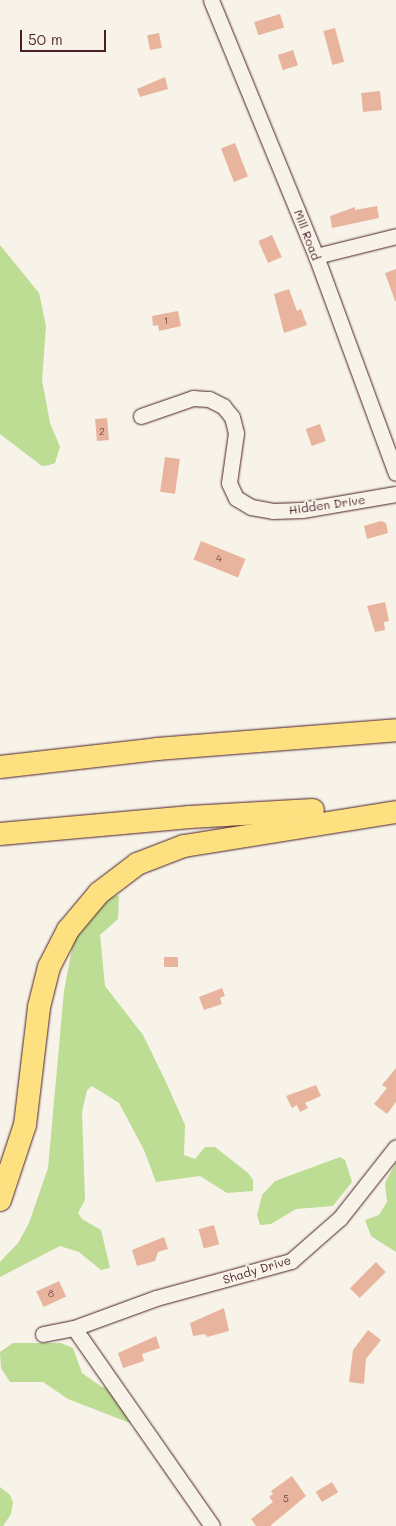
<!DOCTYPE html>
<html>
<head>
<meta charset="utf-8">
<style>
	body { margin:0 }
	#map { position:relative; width:396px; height:1526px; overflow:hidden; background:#f7f3e8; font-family:Mali,sans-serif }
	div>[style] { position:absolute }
	.green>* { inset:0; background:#bddc94 }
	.building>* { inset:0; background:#e9b49d; transform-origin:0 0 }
	.roads { filter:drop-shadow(0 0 1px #4a1f2b) drop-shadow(0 0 1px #4a1f2b) }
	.minor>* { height:15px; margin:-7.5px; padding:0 7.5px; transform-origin:7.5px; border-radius:7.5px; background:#f7f3e8 }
	.highway>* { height:22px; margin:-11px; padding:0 11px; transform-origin:11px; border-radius:11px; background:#fde080 }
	span { translate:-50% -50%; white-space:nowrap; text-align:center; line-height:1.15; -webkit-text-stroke:4px #f7f3e8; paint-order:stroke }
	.number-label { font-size:10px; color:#724448 }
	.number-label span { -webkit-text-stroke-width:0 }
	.street-label { font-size:12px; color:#4a1f2b }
	.scale { position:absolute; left:20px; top:30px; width:86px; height:22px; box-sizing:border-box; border:2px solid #4a1f2b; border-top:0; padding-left:6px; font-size:15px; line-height:18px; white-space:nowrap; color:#4a1f2b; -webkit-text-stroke:4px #f7f3e8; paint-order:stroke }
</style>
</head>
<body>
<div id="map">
	<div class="green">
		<div style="clip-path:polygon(0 245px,39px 293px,46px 326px,42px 380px,50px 423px,60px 447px,55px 463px,49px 465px,42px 466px,0 434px)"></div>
		<div style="clip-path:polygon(119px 895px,118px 919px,100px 935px,105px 986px,143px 1035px,165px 1080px,185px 1125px,184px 1155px,195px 1159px,205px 1147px,215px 1147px,248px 1173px,253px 1180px,253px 1191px,227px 1193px,200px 1176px,156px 1182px,144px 1150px,119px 1103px,92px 1086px,87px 1090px,82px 1112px,85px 1200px,78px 1213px,82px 1219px,101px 1230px,110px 1268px,101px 1270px,79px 1252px,60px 1246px,0 1277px,0 1262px,18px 1243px,29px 1223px,48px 1168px,64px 991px,74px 938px,96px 902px)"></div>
		<div style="clip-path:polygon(340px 1157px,345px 1160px,352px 1182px,333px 1206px,296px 1209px,271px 1224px,260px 1225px,257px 1215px,262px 1195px,275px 1181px)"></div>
		<div style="clip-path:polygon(396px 1162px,396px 1252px,371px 1236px,365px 1220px,379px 1215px,387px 1202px,385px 1183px)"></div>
		<div style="clip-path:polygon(13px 1343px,61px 1343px,73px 1348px,82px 1373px,102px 1387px,115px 1388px,135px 1421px,130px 1423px,68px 1399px,43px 1382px,10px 1382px,1px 1368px,0 1352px)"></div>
		<div style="clip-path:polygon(0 1487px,10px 1495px,13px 1502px,11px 1514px,3px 1526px,0 1526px)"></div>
	</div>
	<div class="building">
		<div style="left:280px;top:14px;width:14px;height:27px;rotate:73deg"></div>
		<div style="left:335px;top:28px;width:35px;height:12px;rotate:75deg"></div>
		<div style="left:159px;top:33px;width:15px;height:12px;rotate:79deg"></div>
		<div style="left:293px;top:50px;width:16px;height:16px;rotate:72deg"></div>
		<div style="clip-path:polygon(165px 77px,168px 89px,140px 97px,137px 89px)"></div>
		<div style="left:380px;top:91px;width:19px;height:19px;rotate:84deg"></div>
		<div style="left:235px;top:143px;width:36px;height:15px;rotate:69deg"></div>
		<div style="clip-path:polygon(377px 206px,379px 218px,332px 228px,330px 216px,355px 207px,355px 210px)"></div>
		<div style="left:272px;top:235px;width:24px;height:15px;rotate:66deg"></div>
		<div style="clip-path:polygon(396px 269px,396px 301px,395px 301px,385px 273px)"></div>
		<div style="clip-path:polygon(289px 289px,297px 311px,301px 309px,307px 325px,284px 333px,274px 294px)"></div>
		<div style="clip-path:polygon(178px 311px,181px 326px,159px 331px,158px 325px,153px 326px,152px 316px)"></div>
		<div style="left:107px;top:418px;width:22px;height:12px;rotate:85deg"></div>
		<div style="left:320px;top:424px;width:18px;height:15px;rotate:71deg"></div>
		<div style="left:165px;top:457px;width:15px;height:35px;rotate:8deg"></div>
		<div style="clip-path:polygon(381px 521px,386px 523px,388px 533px,367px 539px,364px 526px)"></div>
		<div style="left:201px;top:541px;width:48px;height:20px;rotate:22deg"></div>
		<div style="clip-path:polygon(385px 602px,389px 621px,384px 622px,385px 630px,375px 632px,367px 606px)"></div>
		<div style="left:178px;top:957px;width:10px;height:14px;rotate:90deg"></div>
		<div style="clip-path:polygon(222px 988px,225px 996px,220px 998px,222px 1004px,204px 1010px,199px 997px)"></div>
		<div style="clip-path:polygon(396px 1068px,396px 1102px,387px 1114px,374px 1104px,387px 1088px,382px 1085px)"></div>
		<div style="clip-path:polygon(316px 1085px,321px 1096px,305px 1103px,308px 1108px,300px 1112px,297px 1105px,292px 1108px,286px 1096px)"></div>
		<div style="left:214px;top:1225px;width:20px;height:16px;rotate:75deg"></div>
		<div style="clip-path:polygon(164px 1237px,168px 1249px,158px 1252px,155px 1261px,137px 1266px,132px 1250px)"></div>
		<div style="left:376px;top:1262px;width:14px;height:37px;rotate:45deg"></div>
		<div style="left:59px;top:1281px;width:17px;height:25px;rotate:65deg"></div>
		<div style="clip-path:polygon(224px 1308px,229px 1331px,207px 1337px,205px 1334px,193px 1336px,190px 1323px)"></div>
		<div style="clip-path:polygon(368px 1330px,381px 1340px,366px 1359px,364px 1384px,349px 1382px,353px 1350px)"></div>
		<div style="clip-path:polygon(156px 1336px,160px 1348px,142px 1354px,144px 1361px,123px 1368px,118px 1353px)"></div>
		<div style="clip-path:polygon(292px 1476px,306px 1496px,270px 1526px,256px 1526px,251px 1519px,273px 1502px,269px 1497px,273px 1494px,271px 1491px)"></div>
		<div style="left:332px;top:1482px;width:12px;height:19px;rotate:59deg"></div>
	</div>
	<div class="roads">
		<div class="minor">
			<div style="left:211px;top:0;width:277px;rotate:67.7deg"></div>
			<div style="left:316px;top:256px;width:231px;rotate:69.8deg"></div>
			<div style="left:316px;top:256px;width:82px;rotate:-14deg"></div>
			<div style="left:141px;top:416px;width:55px;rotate:-19.1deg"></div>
			<div style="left:193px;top:398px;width:16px;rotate:4deg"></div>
			<div style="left:209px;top:399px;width:16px;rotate:27deg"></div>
			<div style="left:223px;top:406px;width:14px;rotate:51deg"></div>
			<div style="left:232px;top:417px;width:16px;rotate:76deg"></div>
			<div style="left:236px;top:433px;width:50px;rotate:98deg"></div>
			<div style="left:229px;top:483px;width:17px;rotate:65deg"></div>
			<div style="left:236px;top:498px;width:17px;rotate:31deg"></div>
			<div style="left:251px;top:507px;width:22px;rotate:10deg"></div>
			<div style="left:273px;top:511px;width:29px;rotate:-2deg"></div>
			<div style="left:302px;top:510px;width:95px;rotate:-9.7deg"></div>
			<div style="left:74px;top:1328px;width:241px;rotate:55.1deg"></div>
			<div style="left:43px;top:1334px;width:32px;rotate:-11deg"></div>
			<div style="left:74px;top:1328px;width:87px;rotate:-20.1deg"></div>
			<div style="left:156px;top:1298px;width:140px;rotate:-15.3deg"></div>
			<div style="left:291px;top:1261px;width:65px;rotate:-41.3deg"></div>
			<div style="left:340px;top:1218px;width:90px;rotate:-51.7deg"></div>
		</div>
		<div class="highway">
			<div style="left:0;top:767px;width:158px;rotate:-6.5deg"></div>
			<div style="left:157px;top:749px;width:240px;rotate:-4.5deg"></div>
			<div style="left:0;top:834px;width:191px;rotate:-5.1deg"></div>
			<div style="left:190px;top:817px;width:123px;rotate:-3.3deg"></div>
			<div style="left:0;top:1200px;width:79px;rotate:-71.6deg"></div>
			<div style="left:25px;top:1125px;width:119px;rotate:-83.2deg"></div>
			<div style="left:39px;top:1007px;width:41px;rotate:-76deg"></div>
			<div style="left:49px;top:967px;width:42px;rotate:-62.8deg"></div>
			<div style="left:68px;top:930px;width:48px;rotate:-50deg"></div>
			<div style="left:99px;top:893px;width:48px;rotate:-37.3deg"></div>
			<div style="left:137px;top:864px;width:50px;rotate:-21deg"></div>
			<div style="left:184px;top:846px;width:215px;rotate:-9.1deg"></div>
		</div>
	</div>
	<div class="number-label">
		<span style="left:166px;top:321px">1</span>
		<span style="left:102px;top:432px">2</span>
		<span style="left:219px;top:559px">4</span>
		<span style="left:51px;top:1294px">8</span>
		<span style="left:286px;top:1499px">5</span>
	</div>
	<div class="street-label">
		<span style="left:307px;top:235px;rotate:69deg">Mill Road</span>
		<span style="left:327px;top:505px;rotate:-8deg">Hidden Drive</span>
		<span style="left:257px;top:1270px;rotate:-17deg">Shady Drive</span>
	</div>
	<div class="scale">50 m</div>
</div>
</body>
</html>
